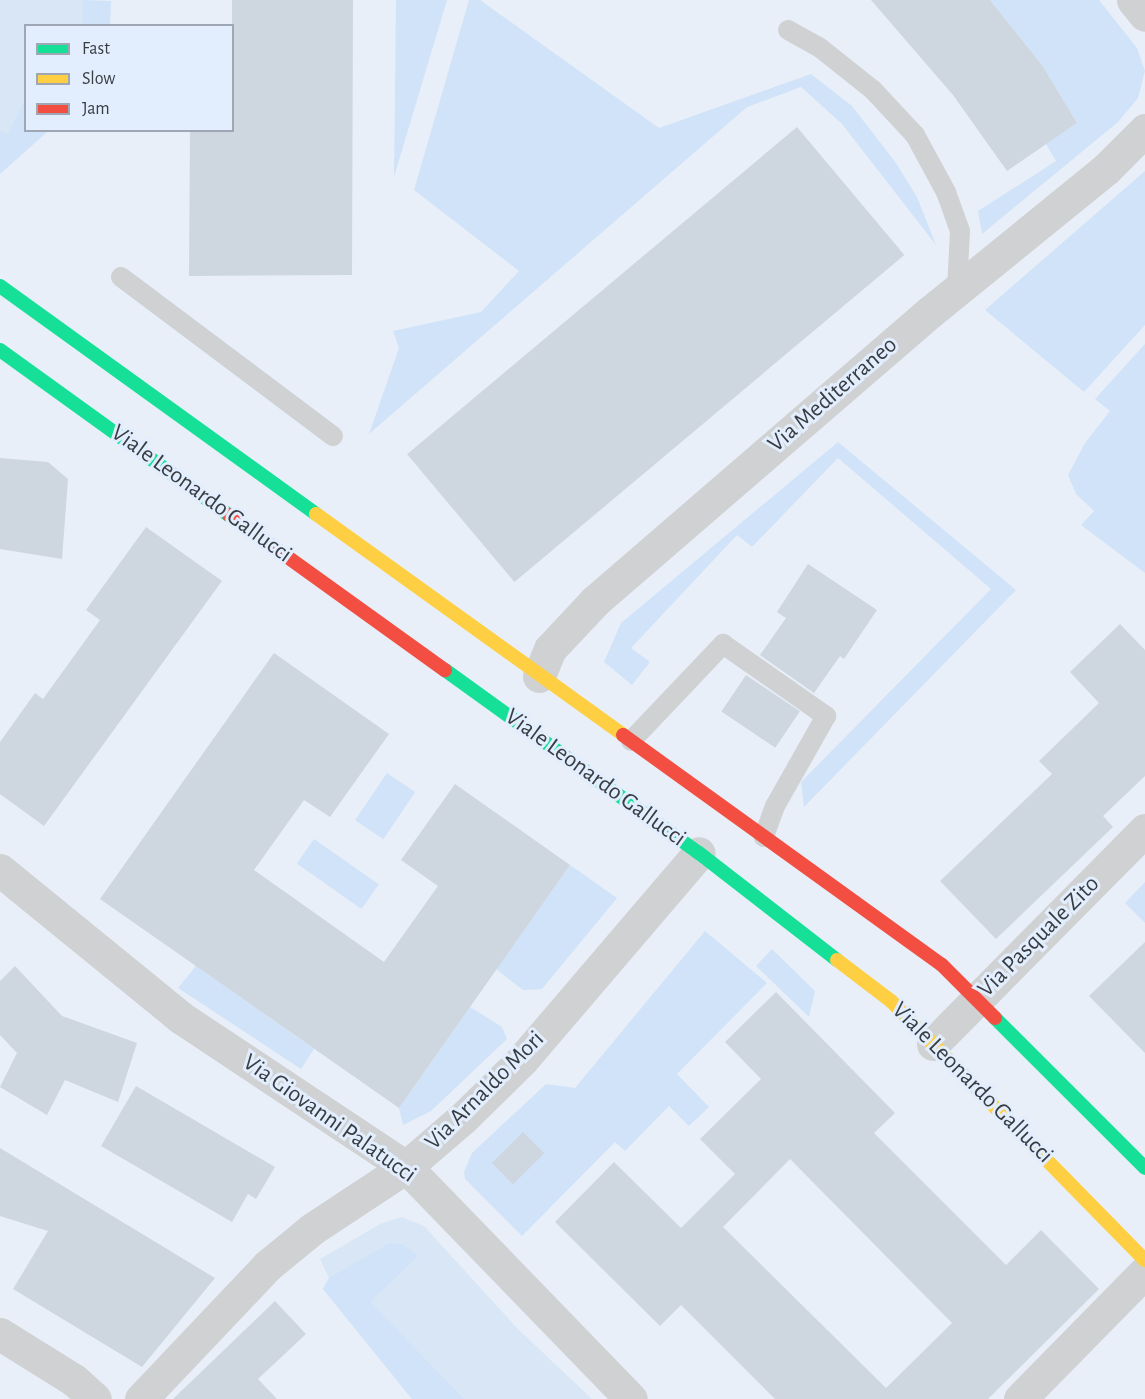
<!DOCTYPE html>
<html>
<head>
<meta charset="utf-8">
<style>
	body { margin:0 }
	#map { position:relative; width:1145px; height:1399px; overflow:hidden; background:#e8eff8; font-family:"Alegreya Sans",sans-serif }
	div>[style] { position:absolute }
	.built>* { inset:0; background:#d9e6f5 }
	.green>* { inset:0; background:#d1e3f8; transform-origin:0 0 }
	.building>* { inset:0; background:#ced6e0; transform-origin:0 0 }
	.lane>* { height:20px; margin:-10px; padding:0 10px; transform-origin:10px; border-radius:10px; background:#d0d1d3 }
	.street>* { height:33px; margin:-16.5px; padding:0 16.5px; transform-origin:16.5px; border-radius:16.5px; background:#d0d1d3 }
	.fast>* { height:14px; margin:-7px; padding:0 7px; transform-origin:7px; border-radius:7px; background:#16e098 }
	.slow>* { height:14px; margin:-7px; padding:0 7px; transform-origin:7px; border-radius:7px; background:#ffcf43 }
	.jam>* { height:14px; margin:-7px; padding:0 7px; transform-origin:7px; border-radius:7px; background:#f24e42 }
	span { translate:-50% -50%; white-space:nowrap; text-align:center; line-height:1.15; -webkit-text-stroke:6px #e2eefe; paint-order:stroke }
	.street-label { font-size:24px; color:#383d42 }
	.legend { position:absolute; left:24px; top:24px; width:210px; height:108px; box-sizing:border-box; background:#e2eefe; border:2px solid #9ea7b3; margin:0; padding:8px 10px; list-style:none; font-size:18px; color:#383d42 }
	.legend li { display:flex; align-items:center; gap:12px; height:30px }
	.legend b { width:30px; border:2px solid #9ea7b3 }
</style>
</head>
<body>
<div id="map">
	<div class="built">
		<div style="clip-path:polygon(0 0,83px 0,83px 25px,26px 26px,26px 130px,48px 131px,0 174px)"></div>
		<div style="clip-path:polygon(402px 1217px,424px 1226px,517px 1328px,592px 1399px,412px 1399px,323px 1289px,329px 1278px,320px 1259px,380px 1224px)"></div>
	</div>
	<div class="green">
		<div style="left:83px;top:0;width:28px;height:25px;rotate:2deg"></div>
		<div style="clip-path:polygon(396px 0,447px 0,394px 177px)"></div>
		<div style="clip-path:polygon(469px 0,480px 0,659px 128px,811px 74px,852px 106px,896px 163px,917px 197px,936px 245px,842px 124px,801px 87px,747px 107px,369px 434px,399px 348px,393px 331px,481px 312px,519px 271px,414px 190px)"></div>
		<div style="clip-path:polygon(990px 0,1099px 0,1137px 48px,1145px 71px,1138px 98px,1118px 122px,982px 234px,978px 211px,1056px 161px,1046px 144px,1077px 123px,1042px 65px)"></div>
		<div style="clip-path:polygon(25px 100px,26px 130px,48px 131px,0 174px,0 131px,8px 134px)"></div>
		<div style="clip-path:polygon(1145px 171px,1145px 325px,1084px 392px,985px 310px)"></div>
		<div style="clip-path:polygon(1145px 344px,1145px 573px,1081px 525px,1094px 511px,1076px 494px,1068px 475px,1085px 443px,1110px 411px,1095px 399px)"></div>
		<div style="clip-path:polygon(838px 442px,1016px 590px,804px 807px,801px 782px,991px 589px,838px 458px,752px 547px,737px 535px,631px 648px,650px 662px,632px 685px,604px 662px,621px 623px)"></div>
		<div style="left:387px;top:773px;width:34px;height:57px;rotate:34deg"></div>
		<div style="left:314px;top:839px;width:79px;height:30px;rotate:35deg"></div>
		<div style="clip-path:polygon(570px 865px,617px 898px,542px 989px,523px 990px,496px 969px)"></div>
		<div style="clip-path:polygon(1145px 882px,1145px 923px,1125px 903px)"></div>
		<div style="clip-path:polygon(705px 931px,767px 983px,677px 1074px,709px 1107px,689px 1126px,669px 1106px,625px 1151px,615px 1142px,522px 1236px,465px 1179px,464px 1172px,472px 1153px,546px 1084px,575px 1088px)"></div>
		<div style="clip-path:polygon(772px 949px,815px 991px,809px 1017px,756px 966px)"></div>
		<div style="clip-path:polygon(196px 966px,314px 1049px,301px 1069px,178px 988px)"></div>
		<div style="clip-path:polygon(470px 1007px,502px 1027px,507px 1039px,431px 1111px,403px 1125px,399px 1108px)"></div>
		<div style="clip-path:polygon(388px 1244px,403px 1244px,418px 1256px,370px 1302px,464px 1399px,412px 1399px,323px 1289px,329px 1278px)"></div>
	</div>
	<div class="building">
		<div style="clip-path:polygon(232px 0,353px 0,352px 275px,189px 276px,190px 130px,232px 130px)"></div>
		<div style="clip-path:polygon(871px 0,990px 0,1042px 65px,1077px 123px,1007px 171px,953px 95px)"></div>
		<div style="left:797px;top:127px;width:167px;height:509px;rotate:50deg"></div>
		<div style="clip-path:polygon(0 458px,48px 462px,68px 479px,62px 559px,0 549px)"></div>
		<div style="clip-path:polygon(146px 527px,222px 581px,44px 826px,0 794px,0 742px,35px 693px,43px 699px,100px 620px,86px 610px)"></div>
		<div style="clip-path:polygon(808px 564px,877px 610px,844px 659px,840px 656px,814px 693px,760px 655px,786px 618px,777px 612px)"></div>
		<div style="clip-path:polygon(1120px 624px,1145px 650px,1145px 776px,1103px 816px,1113px 827px,996px 939px,940px 881px,1052px 774px,1039px 761px,1099px 703px,1070px 672px)"></div>
		<div style="clip-path:polygon(274px 653px,389px 734px,330px 817px,304px 800px,254px 870px,384px 962px,438px 886px,401px 860px,455px 784px,570px 865px,399px 1108px,100px 899px)"></div>
		<div style="left:746px;top:675px;width:65px;height:44px;rotate:34deg"></div>
		<div style="clip-path:polygon(1145px 942px,1145px 1053px,1089px 996px)"></div>
		<div style="clip-path:polygon(15px 966px,62px 1016px,137px 1043px,118px 1102px,65px 1080px,47px 1115px,0 1087px,17px 1053px,0 1035px,0 981px)"></div>
		<div style="clip-path:polygon(evenodd,776px 992px,895px 1113px,874px 1133px,1006px 1265px,1041px 1230px,1099px 1289px,988px 1399px,775px 1399px,681px 1305px,660px 1326px,555px 1222px,614px 1162px,681px 1228px,735px 1174px,700px 1139px,761px 1079px,725px 1042px,776px 992px,790px 1159px,952px 1323px,886px 1388px,723px 1227px,790px 1159px)"></div>
		<div style="clip-path:polygon(136px 1086px,275px 1167px,256px 1199px,248px 1194px,232px 1222px,101px 1146px)"></div>
		<div style="left:523px;top:1132px;width:30px;height:44px;rotate:45deg"></div>
		<div style="clip-path:polygon(0 1148px,215px 1278px,142px 1367px,13px 1289px,48px 1231px,0 1216px)"></div>
		<div style="clip-path:polygon(275px 1301px,306px 1334px,258px 1379px,277px 1399px,173px 1399px)"></div>
	</div>
	<div class="lane">
		<div style="left:788px;top:30px;width:35px;rotate:29deg"></div>
		<div style="left:819px;top:47px;width:69px;rotate:38.5deg"></div>
		<div style="left:873px;top:90px;width:62px;rotate:47deg"></div>
		<div style="left:915px;top:135px;width:65px;rotate:61.5deg"></div>
		<div style="left:946px;top:192px;width:41px;rotate:70.3deg"></div>
		<div style="left:960px;top:231px;width:59px;rotate:92.9deg"></div>
		<div style="left:121px;top:277px;width:265px;rotate:36.9deg"></div>
		<div style="left:631px;top:741px;width:134px;rotate:-46.5deg"></div>
		<div style="left:723px;top:644px;width:126px;rotate:35deg"></div>
		<div style="left:826px;top:716px;width:103px;rotate:119.5deg"></div>
		<div style="left:775px;top:806px;width:33px;rotate:110deg"></div>
	</div>
	<div class="street">
		<div style="left:1133px;top:0;width:19px;rotate:51deg"></div>
		<div style="left:539px;top:676px;width:29px;rotate:-68deg"></div>
		<div style="left:550px;top:649px;width:66px;rotate:-46.8deg"></div>
		<div style="left:595px;top:601px;width:442px;rotate:-40.8deg"></div>
		<div style="left:930px;top:312px;width:227px;rotate:-39.1deg"></div>
		<div style="left:1106px;top:169px;width:55px;rotate:-45deg"></div>
		<div style="left:0;top:870px;width:232px;rotate:39.2deg"></div>
		<div style="left:180px;top:1017px;width:271px;rotate:33.6deg"></div>
		<div style="left:406px;top:1167px;width:323px;rotate:45.9deg"></div>
		<div style="left:933px;top:1044px;width:301px;rotate:-45.3deg"></div>
		<div style="left:0;top:1334px;width:87px;rotate:31.9deg"></div>
		<div style="left:74px;top:1380px;width:28px;rotate:42deg"></div>
		<div style="left:141px;top:1399px;width:183px;rotate:-46.5deg"></div>
		<div style="left:267px;top:1266px;width:58px;rotate:-39.4deg"></div>
		<div style="left:312px;top:1229px;width:113px;rotate:-33.4deg"></div>
		<div style="left:406px;top:1167px;width:75px;rotate:-40.7deg"></div>
		<div style="left:463px;top:1118px;width:83px;rotate:-44.5deg"></div>
		<div style="left:522px;top:1060px;width:272px;rotate:-49.5deg"></div>
		<div style="left:1020px;top:1399px;width:178px;rotate:-45.5deg"></div>
	</div>
	<div class="fast">
		<div style="left:0;top:286px;width:390px;rotate:35.8deg"></div>
		<div style="left:0;top:350px;width:282px;rotate:35.8deg"></div>
		<div style="left:445px;top:670px;width:313px;rotate:35.8deg"></div>
		<div style="left:699px;top:853px;width:175px;rotate:37.8deg"></div>
		<div style="left:995px;top:1018px;width:212px;rotate:45deg"></div>
	</div>
	<div class="slow">
		<div style="left:316px;top:514px;width:378px;rotate:35.7deg"></div>
		<div style="left:837px;top:960px;width:68px;rotate:37.2deg"></div>
		<div style="left:891px;top:1001px;width:363px;rotate:45.6deg"></div>
	</div>
	<div class="jam">
		<div style="left:229px;top:515px;width:266px;rotate:35.7deg"></div>
		<div style="left:623px;top:735px;width:393px;rotate:35.8deg"></div>
		<div style="left:942px;top:965px;width:75px;rotate:45deg"></div>
	</div>
	<div class="street-label">
		<span style="left:833px;top:395px;rotate:-41deg">Via Mediterraneo</span>
		<span style="left:201px;top:494px;rotate:36deg">Viale Leonardo Gallucci</span>
		<span style="left:595px;top:778px;rotate:36deg">Viale Leonardo Gallucci</span>
		<span style="left:1039px;top:937px;rotate:-45deg">Via Pasquale Zito</span>
		<span style="left:972px;top:1083px;rotate:45deg">Viale Leonardo Gallucci</span>
		<span style="left:485px;top:1091px;rotate:-45deg">Via Arnaldo Mori</span>
		<span style="left:329px;top:1119px;rotate:35deg">Via Giovanni Palatucci</span>
	</div>
	<ul class="legend">
	<li><b style="height:8px;background:#16e098"></b>Fast</li>
	<li><b style="height:8px;background:#ffcf43"></b>Slow</li>
	<li><b style="height:8px;background:#f24e42"></b>Jam</li>
	</ul>
</div>
</body>
</html>
